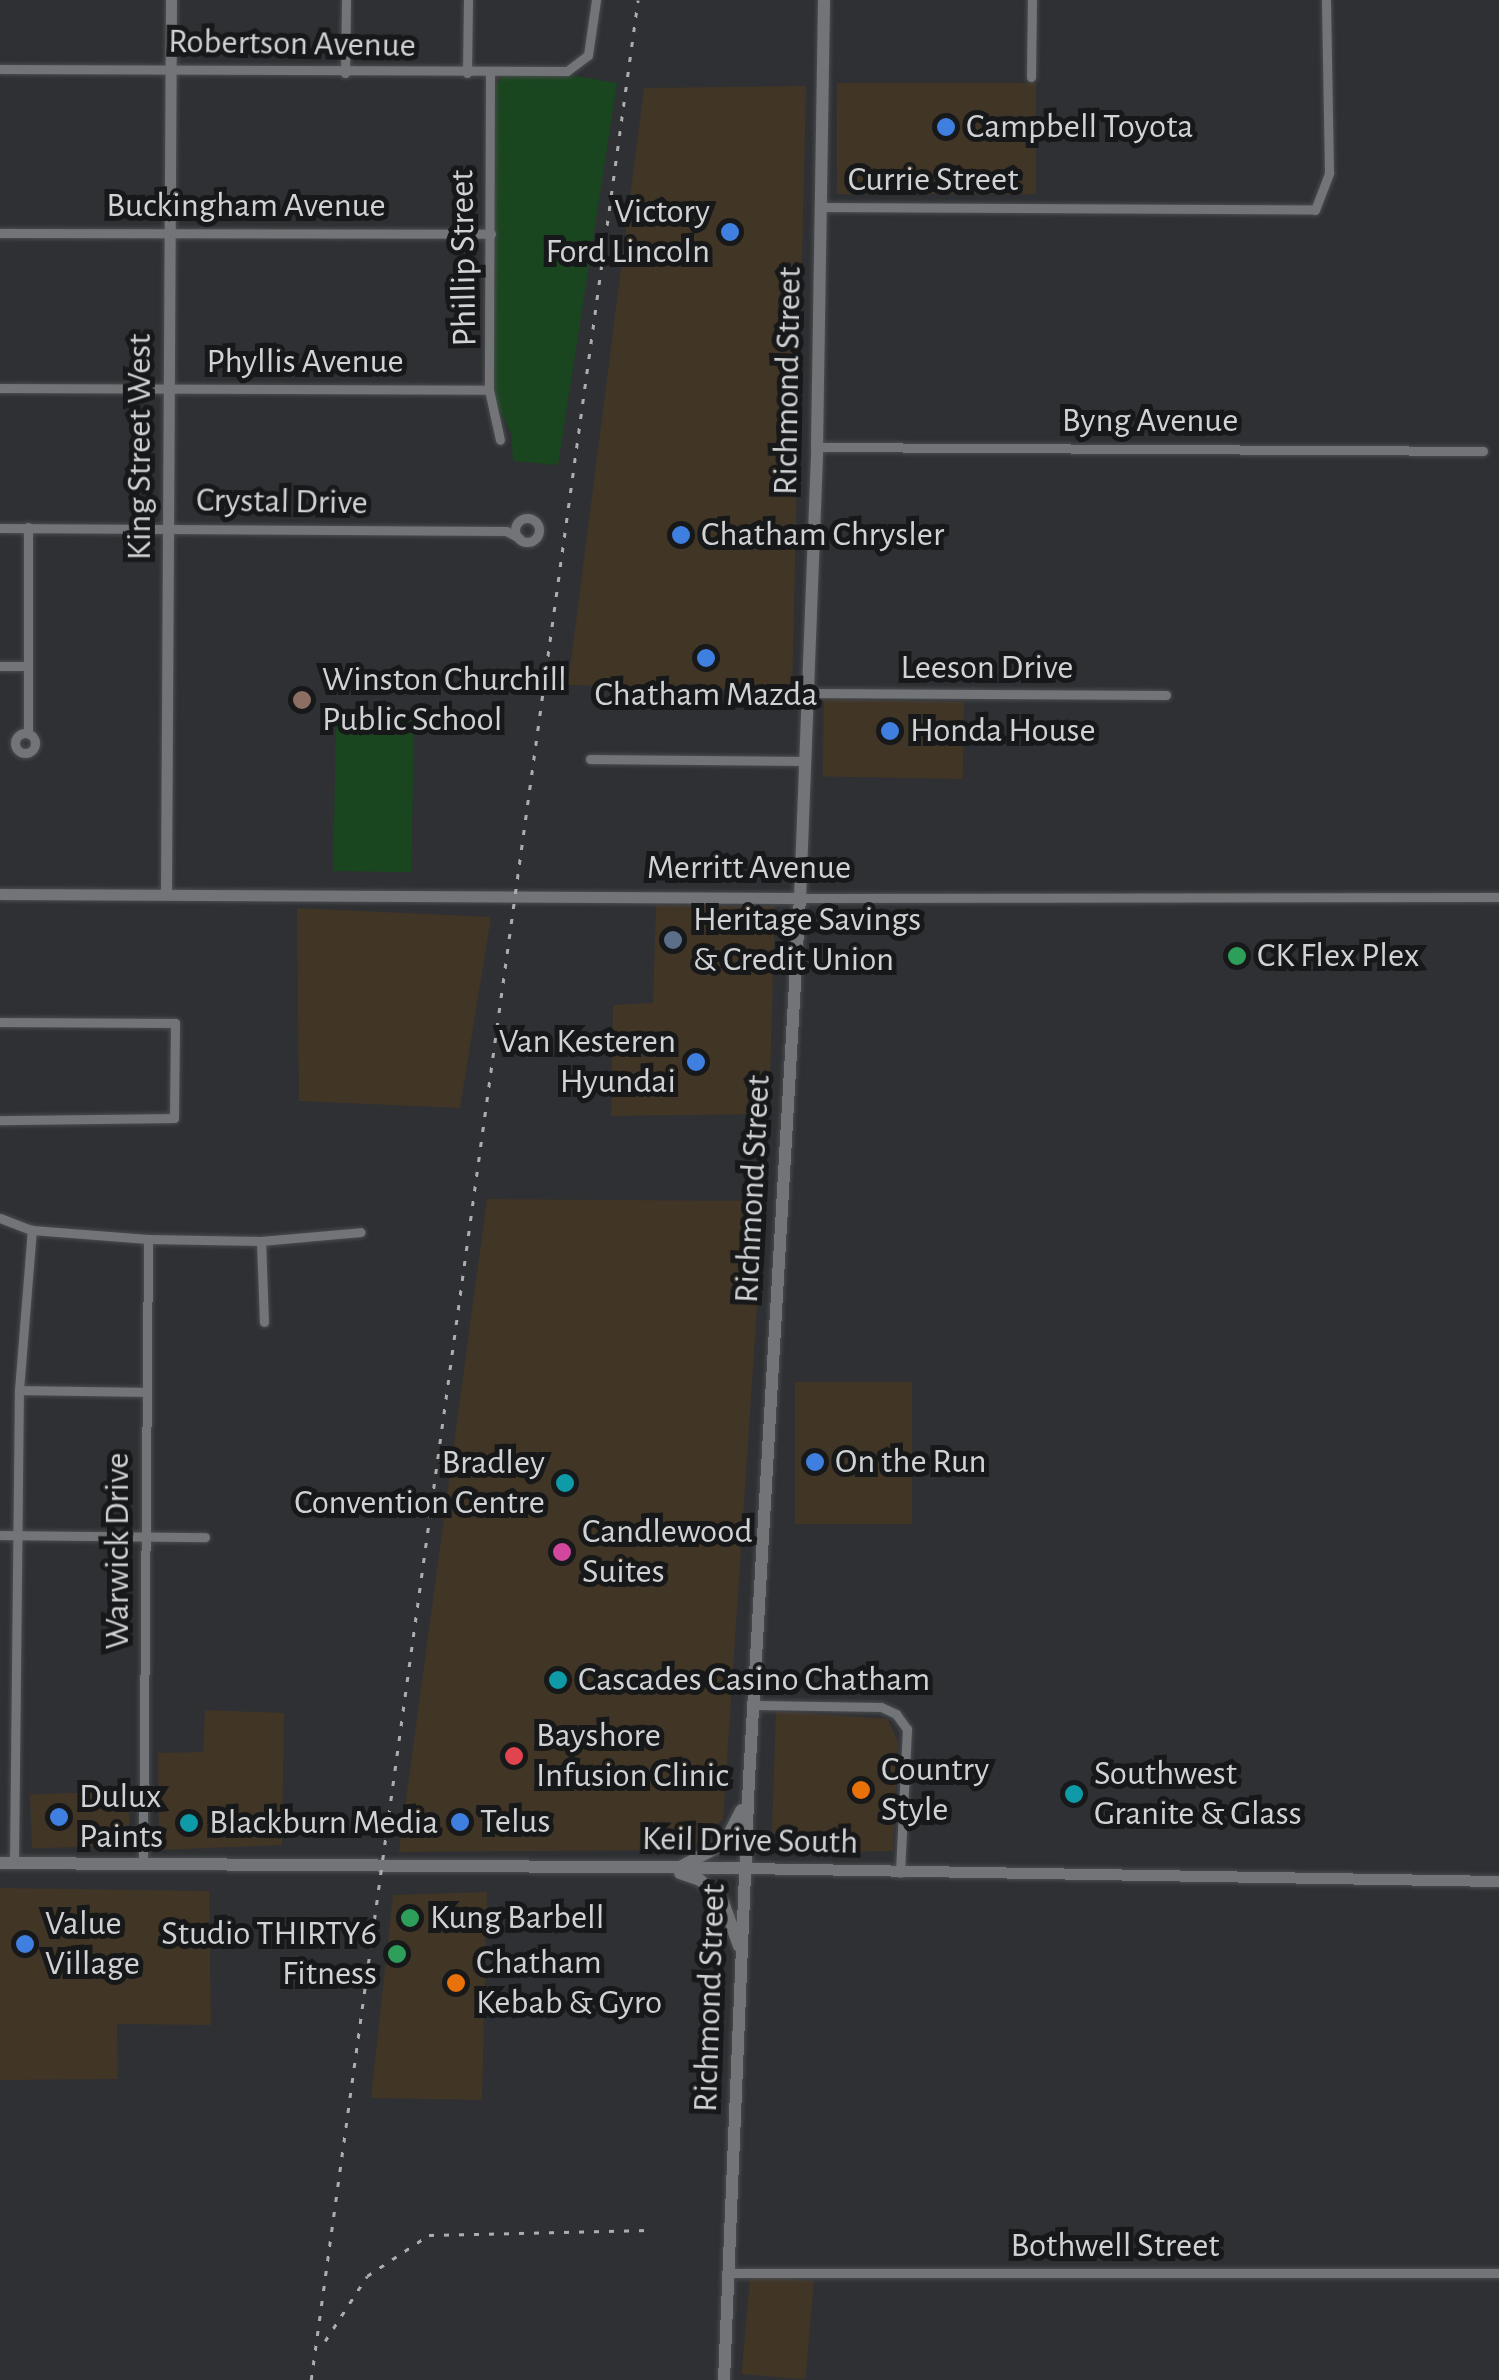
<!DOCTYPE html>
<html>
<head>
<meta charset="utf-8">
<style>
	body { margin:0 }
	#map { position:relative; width:1499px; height:2380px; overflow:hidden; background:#2e3033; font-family:"Alegreya Sans",sans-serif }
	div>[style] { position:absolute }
	.commercial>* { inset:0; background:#413526; transform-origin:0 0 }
	.green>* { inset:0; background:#1a461f; transform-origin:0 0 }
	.roads { filter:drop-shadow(0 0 2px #4a4c4f) drop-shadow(0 0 2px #4a4c4f) }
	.minor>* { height:9px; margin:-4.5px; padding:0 4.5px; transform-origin:4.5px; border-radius:4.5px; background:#727477 }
	.minor>.ring { margin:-4.5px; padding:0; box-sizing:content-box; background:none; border:9px solid #727477; border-radius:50% }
	.tertiary>* { height:11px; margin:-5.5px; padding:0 5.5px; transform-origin:5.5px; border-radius:5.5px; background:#727477 }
	.secondary>* { height:12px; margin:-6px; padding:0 6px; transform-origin:6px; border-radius:6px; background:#727477 }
	.rail>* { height:2.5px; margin-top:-1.25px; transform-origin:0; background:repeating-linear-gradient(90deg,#acadaf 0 5px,transparent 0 15px) }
	.dots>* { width:28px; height:28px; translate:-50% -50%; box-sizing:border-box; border:5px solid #171819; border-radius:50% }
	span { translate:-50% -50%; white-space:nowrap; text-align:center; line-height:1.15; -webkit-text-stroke:10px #171819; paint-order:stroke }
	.street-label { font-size:35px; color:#d1d2d4 }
	.poi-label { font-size:35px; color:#d1d2d4 }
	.left { translate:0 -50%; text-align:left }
	.right { translate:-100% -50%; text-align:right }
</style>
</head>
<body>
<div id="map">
	<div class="commercial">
		<div style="left:837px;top:83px;width:199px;height:111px"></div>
		<div style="clip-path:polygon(806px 86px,792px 691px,568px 685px,644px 88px)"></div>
		<div style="left:964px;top:702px;width:77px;height:140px;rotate:91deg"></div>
		<div style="clip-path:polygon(656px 905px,775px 906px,769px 1114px,611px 1116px,613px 1005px,653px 1003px)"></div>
		<div style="clip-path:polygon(297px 908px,491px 917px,460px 1108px,299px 1101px)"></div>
		<div style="clip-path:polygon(487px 1199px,764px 1201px,723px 1820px,690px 1850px,399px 1852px)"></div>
		<div style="left:795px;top:1382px;width:117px;height:142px"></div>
		<div style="clip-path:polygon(205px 1710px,284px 1713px,282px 1845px,159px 1850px,158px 1753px,203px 1752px)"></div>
		<div style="clip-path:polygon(776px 1711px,888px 1719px,898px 1742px,893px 1851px,790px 1853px,772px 1830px)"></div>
		<div style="left:128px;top:1791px;width:54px;height:98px;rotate:88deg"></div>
		<div style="clip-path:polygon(0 1888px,209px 1891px,211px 2025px,117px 2024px,118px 2079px,0 2080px)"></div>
		<div style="clip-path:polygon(487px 1892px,482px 2100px,371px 2098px,393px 1895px)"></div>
		<div style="left:814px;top:2281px;width:99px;height:64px;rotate:95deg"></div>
	</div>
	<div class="green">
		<div style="clip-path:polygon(570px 75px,617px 83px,558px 465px,513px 461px,511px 433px,493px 395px,496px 85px,503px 76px)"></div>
		<div style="left:336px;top:715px;width:78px;height:156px;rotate:1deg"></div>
	</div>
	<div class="roads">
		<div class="minor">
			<div style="left:0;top:69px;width:567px;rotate:0.2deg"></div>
			<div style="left:567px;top:71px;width:26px;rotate:-37deg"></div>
			<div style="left:588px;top:55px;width:56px;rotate:-81.7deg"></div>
			<div style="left:345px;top:73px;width:73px;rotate:-89.2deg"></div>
			<div style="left:467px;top:73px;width:73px;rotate:-89.2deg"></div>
			<div style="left:490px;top:73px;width:317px;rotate:90.2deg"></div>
			<div style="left:489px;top:390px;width:51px;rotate:77.6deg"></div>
			<div style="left:1031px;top:77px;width:77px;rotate:-89.3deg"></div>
			<div style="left:822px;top:207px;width:493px;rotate:0.3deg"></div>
			<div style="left:1315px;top:210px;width:40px;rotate:-69deg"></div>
			<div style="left:1329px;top:173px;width:173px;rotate:-91deg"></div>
			<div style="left:0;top:233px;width:491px;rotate:0.1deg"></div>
			<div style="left:0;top:388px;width:489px;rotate:0.2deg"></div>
			<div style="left:817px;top:447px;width:666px;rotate:0.34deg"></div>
			<div class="ring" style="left:515px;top:518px;width:15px;height:15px"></div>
			<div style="left:28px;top:527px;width:206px;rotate:90deg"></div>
			<div style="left:0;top:528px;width:506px;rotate:0.34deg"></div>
			<div style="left:506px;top:531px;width:15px;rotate:28deg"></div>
			<div style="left:0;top:666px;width:27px"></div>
			<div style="left:808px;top:693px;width:358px;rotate:0.3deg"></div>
			<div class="ring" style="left:15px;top:733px;width:11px;height:11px"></div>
			<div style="left:590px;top:759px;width:215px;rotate:0.5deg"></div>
			<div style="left:800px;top:898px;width:699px;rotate:-0.08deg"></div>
			<div style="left:0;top:1022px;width:175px;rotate:0.3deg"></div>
			<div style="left:175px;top:1023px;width:95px;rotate:90.6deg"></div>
			<div style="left:174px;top:1118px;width:174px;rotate:179.3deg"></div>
			<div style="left:0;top:1218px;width:34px;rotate:21deg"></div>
			<div style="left:32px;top:1230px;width:116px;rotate:4.4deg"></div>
			<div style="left:148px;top:1239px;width:113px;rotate:1deg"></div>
			<div style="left:261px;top:1241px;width:100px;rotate:-5.1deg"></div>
			<div style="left:261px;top:1241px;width:81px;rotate:87.9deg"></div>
			<div style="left:19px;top:1390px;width:128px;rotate:0.9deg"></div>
			<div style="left:0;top:1535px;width:205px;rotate:0.6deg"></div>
			<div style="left:758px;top:1705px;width:123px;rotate:0.9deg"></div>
			<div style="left:881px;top:1707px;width:17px;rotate:25deg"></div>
			<div style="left:896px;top:1714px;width:19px;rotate:54deg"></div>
			<div style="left:907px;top:1729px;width:144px;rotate:92.8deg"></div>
			<div style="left:14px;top:1863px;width:473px;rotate:-89.4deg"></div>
			<div style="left:19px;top:1390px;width:161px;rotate:-85.4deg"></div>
			<div style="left:143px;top:1864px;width:625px;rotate:-89.54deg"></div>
			<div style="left:731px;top:2273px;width:768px"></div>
		</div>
		<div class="tertiary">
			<div style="left:0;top:894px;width:800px;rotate:0.29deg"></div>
			<div style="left:166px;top:894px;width:894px;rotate:-89.68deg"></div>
			<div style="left:745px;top:1868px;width:754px;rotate:0.99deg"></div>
		</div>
		<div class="secondary">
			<div style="left:0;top:1863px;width:745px;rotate:0.38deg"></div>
			<div style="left:678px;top:1868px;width:52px;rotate:-27.6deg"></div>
			<div style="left:724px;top:1844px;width:38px;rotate:-63deg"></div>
			<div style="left:680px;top:1873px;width:21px;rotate:19deg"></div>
			<div style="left:700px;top:1880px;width:32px;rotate:44deg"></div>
			<div style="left:723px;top:1902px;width:47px;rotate:70deg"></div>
			<div style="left:724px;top:2380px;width:602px;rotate:-87.62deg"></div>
			<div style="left:749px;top:1779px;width:882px;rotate:-86.69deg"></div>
			<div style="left:800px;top:898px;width:451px;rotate:-87.8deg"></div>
			<div style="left:817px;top:447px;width:447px;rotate:-89.1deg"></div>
		</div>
	</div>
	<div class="rail">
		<div style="left:325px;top:2341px;width:77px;rotate:-57.1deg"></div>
		<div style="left:367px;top:2276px;width:74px;rotate:-33.5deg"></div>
		<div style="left:429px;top:2235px;width:220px;rotate:-1.3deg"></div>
		<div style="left:311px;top:2380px;width:2402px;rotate:-82.18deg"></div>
	</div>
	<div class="dots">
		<div style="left:946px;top:127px;background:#3f7fe0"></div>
		<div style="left:730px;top:232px;background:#3f7fe0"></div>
		<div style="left:681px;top:535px;background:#3f7fe0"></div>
		<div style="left:706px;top:658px;background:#3f7fe0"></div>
		<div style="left:302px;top:700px;background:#8d6e63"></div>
		<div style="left:890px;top:731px;background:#3f7fe0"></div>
		<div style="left:673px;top:940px;background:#5c6f8a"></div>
		<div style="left:1237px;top:956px;background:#2e9e5b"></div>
		<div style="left:696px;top:1062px;background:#3f7fe0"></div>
		<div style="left:815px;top:1462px;background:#3f7fe0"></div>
		<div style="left:565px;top:1483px;background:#0f9aa8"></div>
		<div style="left:562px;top:1552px;background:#d1479c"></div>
		<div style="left:558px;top:1680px;background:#0f9aa8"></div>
		<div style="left:514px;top:1756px;background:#e0444e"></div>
		<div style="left:861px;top:1790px;background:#e8710a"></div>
		<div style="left:1074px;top:1794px;background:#0f9aa8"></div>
		<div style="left:59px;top:1817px;background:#3f7fe0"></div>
		<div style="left:460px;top:1822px;background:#3f7fe0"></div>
		<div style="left:189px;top:1823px;background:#0f9aa8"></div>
		<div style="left:410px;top:1918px;background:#2e9e5b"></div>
		<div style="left:25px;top:1944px;background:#3f7fe0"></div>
		<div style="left:397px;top:1954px;background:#2e9e5b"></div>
		<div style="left:456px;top:1983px;background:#e8710a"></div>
	</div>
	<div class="street-label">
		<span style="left:292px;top:44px;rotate:1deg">Robertson Avenue</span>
		<span style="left:933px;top:180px">Currie Street</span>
		<span style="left:246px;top:206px">Buckingham Avenue</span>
		<span style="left:464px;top:258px;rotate:-91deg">Phillip Street</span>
		<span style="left:305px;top:362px">Phyllis Avenue</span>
		<span style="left:788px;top:381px;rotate:-89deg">Richmond Street</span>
		<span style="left:1150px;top:421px">Byng Avenue</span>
		<span style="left:140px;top:447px;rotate:-90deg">King Street West</span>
		<span style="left:282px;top:502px;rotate:1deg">Crystal Drive</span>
		<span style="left:987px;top:668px">Leeson Drive</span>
		<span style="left:749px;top:868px">Merritt Avenue</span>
		<span style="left:753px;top:1189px;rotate:-87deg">Richmond Street</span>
		<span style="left:118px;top:1551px;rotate:-90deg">Warwick Drive</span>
		<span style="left:750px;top:1841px;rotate:1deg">Keil Drive South</span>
		<span style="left:710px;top:1998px;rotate:-88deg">Richmond Street</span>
		<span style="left:1115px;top:2246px">Bothwell Street</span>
	</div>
	<div class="poi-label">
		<span class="left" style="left:966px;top:127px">Campbell Toyota</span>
		<span class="right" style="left:710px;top:232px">Victory<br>Ford Lincoln</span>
		<span class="left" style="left:701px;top:535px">Chatham Chrysler</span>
		<span class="left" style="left:322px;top:700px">Winston Churchill<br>Public School</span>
		<span style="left:706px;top:695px">Chatham Mazda</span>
		<span class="left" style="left:910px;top:731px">Honda House</span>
		<span class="left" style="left:693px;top:940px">Heritage Savings<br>&amp; Credit Union</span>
		<span class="left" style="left:1257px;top:956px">CK Flex Plex</span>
		<span class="right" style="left:676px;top:1062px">Van Kesteren<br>Hyundai</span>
		<span class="left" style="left:835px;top:1462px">On the Run</span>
		<span class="right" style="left:545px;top:1483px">Bradley<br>Convention Centre</span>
		<span class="left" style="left:582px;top:1552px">Candlewood<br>Suites</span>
		<span class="left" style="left:578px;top:1680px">Cascades Casino Chatham</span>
		<span class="left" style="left:536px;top:1756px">Bayshore<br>Infusion Clinic</span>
		<span class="left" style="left:881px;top:1790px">Country<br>Style</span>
		<span class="left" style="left:1094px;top:1794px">Southwest<br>Granite &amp; Glass</span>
		<span class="left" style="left:79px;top:1817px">Dulux<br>Paints</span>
		<span class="left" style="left:480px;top:1822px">Telus</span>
		<span class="left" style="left:209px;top:1823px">Blackburn Media</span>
		<span class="left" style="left:430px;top:1918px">Kung Barbell</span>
		<span class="left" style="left:45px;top:1944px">Value<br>Village</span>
		<span class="right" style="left:377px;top:1954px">Studio THIRTY6<br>Fitness</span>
		<span class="left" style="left:476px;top:1983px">Chatham<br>Kebab &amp; Gyro</span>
	</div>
</div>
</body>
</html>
